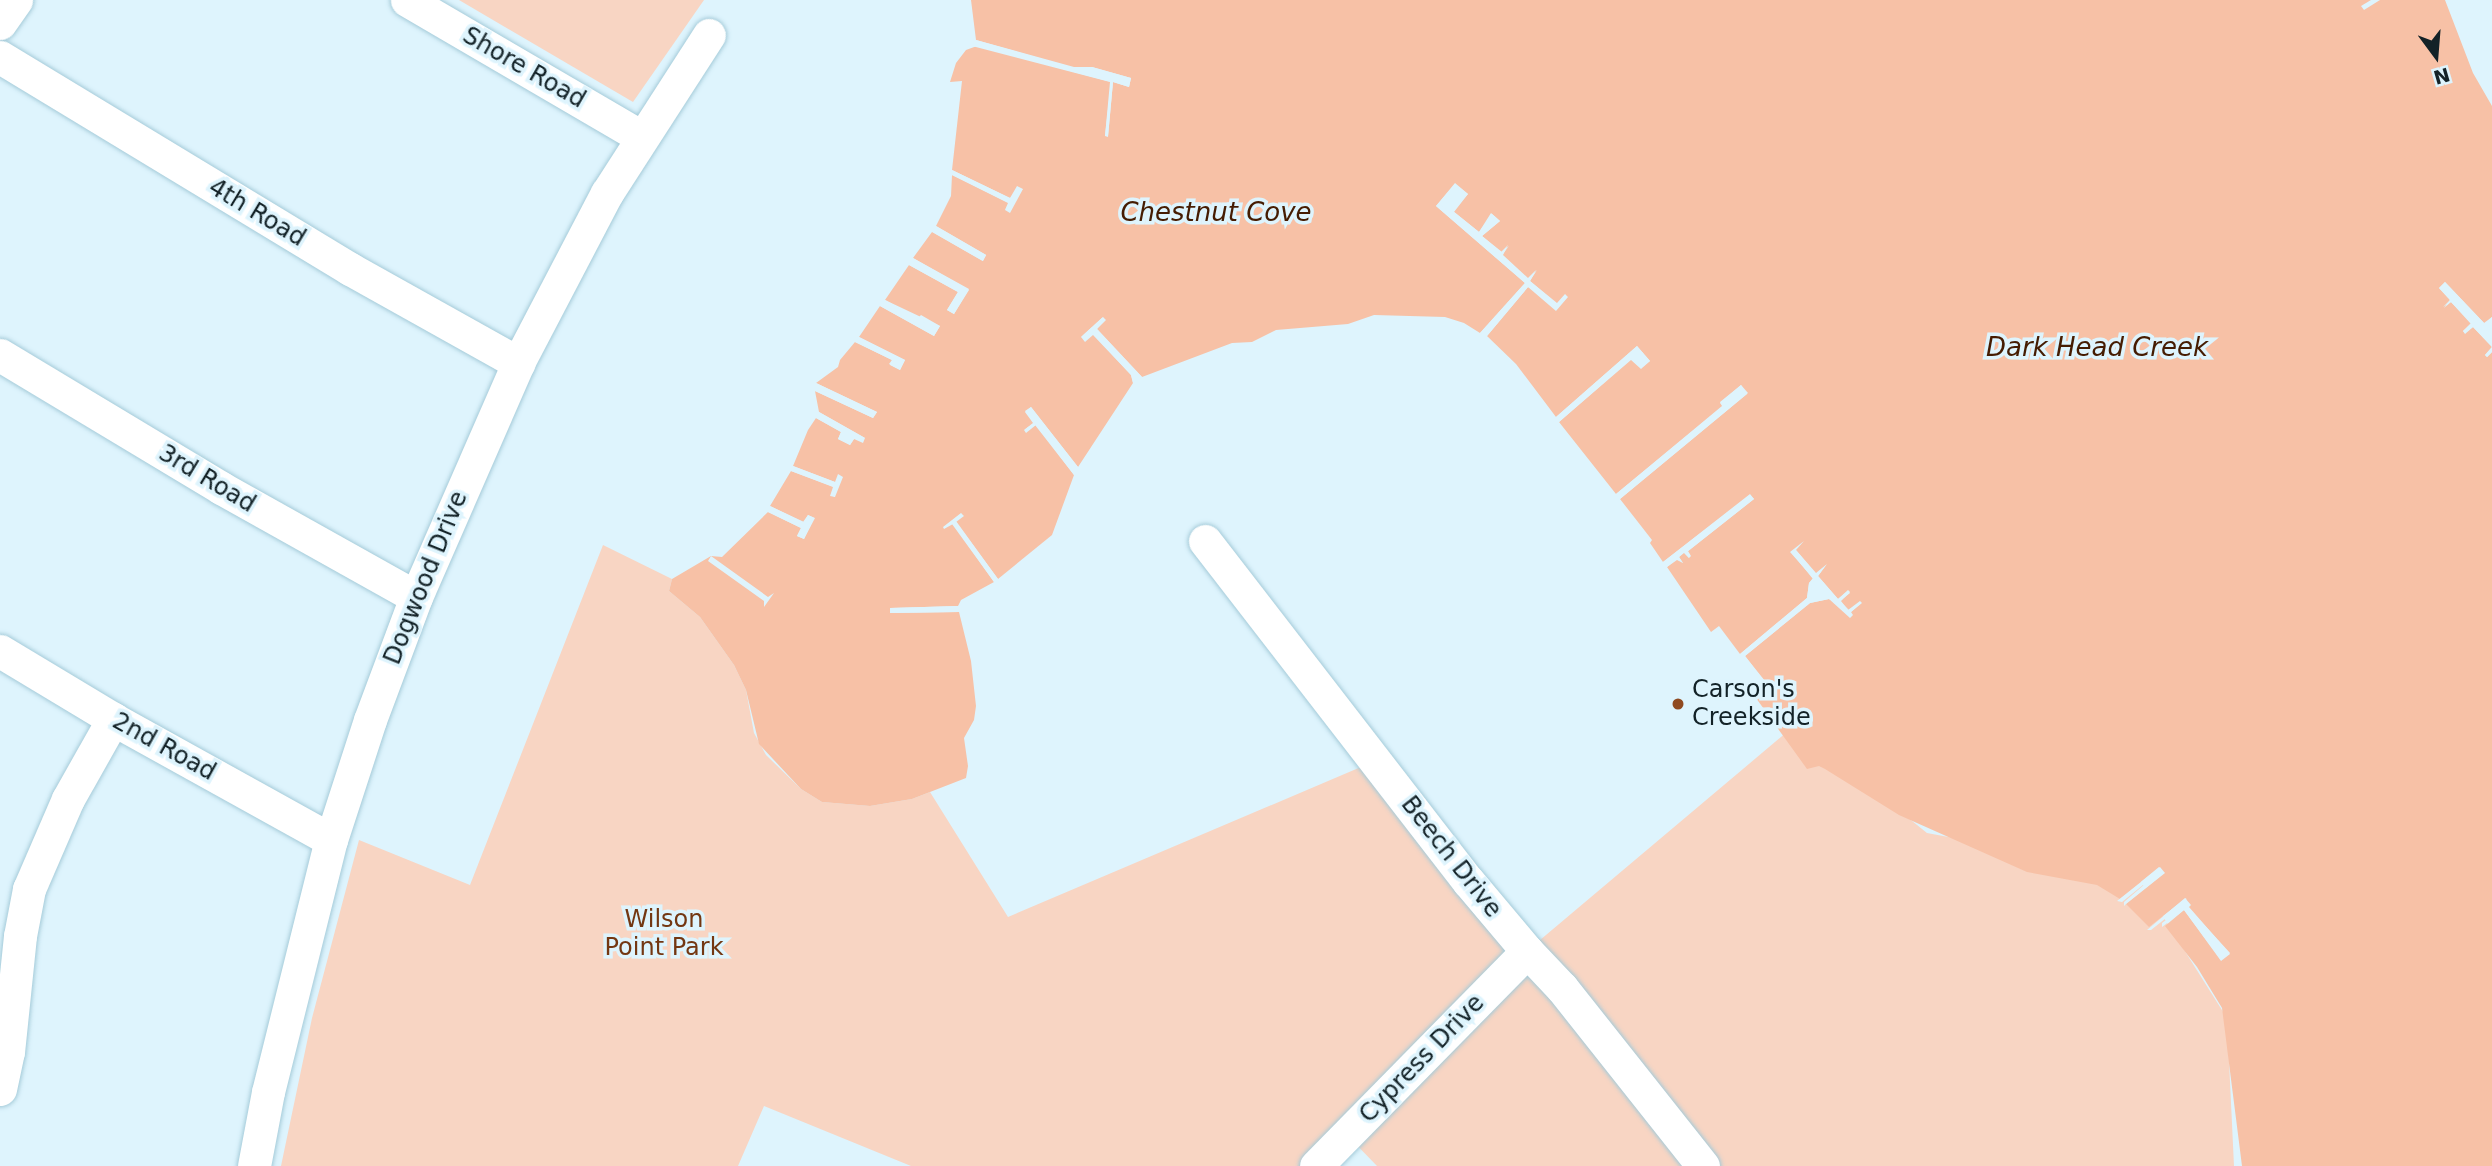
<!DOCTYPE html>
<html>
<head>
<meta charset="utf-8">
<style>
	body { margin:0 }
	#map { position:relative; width:2492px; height:1166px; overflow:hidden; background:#def4fd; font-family:"DejaVu Sans",sans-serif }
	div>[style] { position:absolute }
	.green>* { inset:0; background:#f8d5c3 }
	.water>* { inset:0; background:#f7c1a6 }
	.pier>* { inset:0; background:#def4fd; transform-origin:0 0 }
	.roads { filter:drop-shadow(0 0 2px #a5cbd9) drop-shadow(0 0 2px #a5cbd9) }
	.minor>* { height:33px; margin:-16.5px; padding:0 16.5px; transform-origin:16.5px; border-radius:16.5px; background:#fff }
	.dots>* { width:19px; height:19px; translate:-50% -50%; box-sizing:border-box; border:4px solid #def4fd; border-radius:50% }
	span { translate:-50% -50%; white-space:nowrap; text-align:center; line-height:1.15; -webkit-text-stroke:7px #def4fd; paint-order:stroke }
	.street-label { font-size:24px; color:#132227 }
	.poi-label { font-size:24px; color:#132227 }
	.left { translate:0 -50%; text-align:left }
	.park-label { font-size:24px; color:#733712 }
	.water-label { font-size:26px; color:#451c02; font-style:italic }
	.north { position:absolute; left:2401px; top:21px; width:70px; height:70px; -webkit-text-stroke:5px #def4fd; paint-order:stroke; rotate:164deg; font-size:19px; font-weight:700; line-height:28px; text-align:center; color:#132227 }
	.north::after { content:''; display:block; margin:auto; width:24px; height:32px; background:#132227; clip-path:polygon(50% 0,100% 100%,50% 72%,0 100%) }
</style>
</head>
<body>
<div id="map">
	<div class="green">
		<div style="clip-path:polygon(459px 0,704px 0,633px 102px)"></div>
		<div style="clip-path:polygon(603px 545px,672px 579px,669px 591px,700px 617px,734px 665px,746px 690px,754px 733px,766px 755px,801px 789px,822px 802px,870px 806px,912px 799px,930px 792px,1008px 917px,1375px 761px,1527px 951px,1794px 726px,1927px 833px,2135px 872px,2227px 1018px,2234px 1166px,1377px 1166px,1347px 1135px,1316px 1166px,911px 1166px,764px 1106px,738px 1166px,281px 1166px,312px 1018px,359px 840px,470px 885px)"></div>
	</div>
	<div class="water">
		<div style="clip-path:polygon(971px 0,2371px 0,2361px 6px,2364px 10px,2380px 0,2445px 0,2473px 73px,2492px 106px,2492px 317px,2485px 324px,2445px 282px,2439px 288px,2450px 300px,2444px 308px,2451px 302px,2471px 324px,2463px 331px,2465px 333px,2473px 327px,2492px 347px,2485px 355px,2487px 357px,2492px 352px,2492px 1166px,2242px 1166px,2222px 1008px,2197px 967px,2165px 926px,2184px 910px,2221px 960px,2230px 953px,2188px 907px,2186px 898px,2149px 927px,2126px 904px,2164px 873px,2159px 867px,2120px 899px,2097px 885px,2027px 872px,1899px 815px,1825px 769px,1819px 766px,1807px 769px,1756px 698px,1768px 686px,1745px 656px,1810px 603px,1829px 599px,1851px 612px,1861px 603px,1849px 610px,1840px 601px,1850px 593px,1848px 591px,1838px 599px,1818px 576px,1826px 565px,1816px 574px,1795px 549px,1791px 552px,1813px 579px,1809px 583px,1807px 598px,1740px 654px,1719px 626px,1711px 632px,1667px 567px,1677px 559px,1683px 563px,1679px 557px,1684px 552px,1689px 558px,1687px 552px,1754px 499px,1750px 495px,1663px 562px,1650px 543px,1652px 540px,1620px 499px,1747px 394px,1741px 385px,1720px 403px,1723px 406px,1616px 494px,1559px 422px,1631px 359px,1641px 368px,1650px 361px,1637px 346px,1556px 417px,1516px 364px,1487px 336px,1528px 287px,1557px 304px,1530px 281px,1537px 270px,1528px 279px,1502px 255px,1509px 246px,1502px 252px,1482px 236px,1500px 221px,1492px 214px,1479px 232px,1453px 211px,1468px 194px,1455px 184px,1436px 206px,1525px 283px,1480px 333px,1464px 323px,1445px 317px,1374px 315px,1348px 324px,1276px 330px,1252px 342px,1232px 343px,1142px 377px,1097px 329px,1103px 317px,1081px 337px,1093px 334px,1131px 375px,1133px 383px,1078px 467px,1031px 407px,1025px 411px,1034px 423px,1024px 430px,1035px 425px,1074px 475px,1052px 535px,998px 579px,956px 521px,962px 513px,952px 524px,994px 582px,961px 600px,958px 606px,890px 608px,891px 613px,959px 612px,971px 661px,976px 706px,974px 720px,964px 738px,968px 766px,966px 778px,912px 799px,870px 806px,822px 802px,801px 789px,759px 744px,746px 690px,734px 665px,700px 617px,669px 591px,672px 579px,711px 556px,722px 557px,768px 512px,801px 528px,797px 536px,804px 539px,814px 518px,808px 515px,804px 522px,770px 506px,791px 471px,834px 487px,831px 495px,835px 497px,835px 482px,793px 466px,808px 430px,816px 418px,841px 432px,838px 439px,850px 445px,854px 439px,865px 438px,819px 412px,815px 391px,873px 418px,877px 412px,816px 383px,838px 367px,840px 360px,855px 342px,892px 360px,890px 365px,900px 370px,905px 360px,859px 337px,880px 306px,934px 336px,940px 326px,885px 300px,909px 265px,958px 292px,947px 310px,954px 314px,969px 290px,913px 258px,932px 232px,983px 261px,986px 255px,936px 226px,951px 196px,952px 175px,1009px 203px,1005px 210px,1023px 189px,1010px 198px,952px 170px,962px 81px,950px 82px,956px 63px,966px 50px,977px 46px,1111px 82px,1105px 136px,1108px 136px,1113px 82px,1129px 87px,1131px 78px,1092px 67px,1074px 68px,976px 40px)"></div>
	</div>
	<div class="pier">
		<div style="clip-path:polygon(976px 40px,1074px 67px,1092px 67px,1131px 78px,1129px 87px,1113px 82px,1108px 137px,1105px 136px,1110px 82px,972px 46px)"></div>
		<div style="clip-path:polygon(952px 170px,1010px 198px,1017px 186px,1023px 189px,1010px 213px,1005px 210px,1008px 203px,952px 175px)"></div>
		<div style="clip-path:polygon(evenodd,1455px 183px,1468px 194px,1454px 212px,1479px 232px,1491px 213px,1500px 221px,1482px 236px,1501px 252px,1508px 245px,1503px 255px,1528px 278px,1536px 270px,1530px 281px,1557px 303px,1565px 294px,1568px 297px,1556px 311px,1528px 287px,1487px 336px,1483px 335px,1488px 330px,1483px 335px,1480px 333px,1525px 283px,1436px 206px,1455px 183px,1455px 188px,1463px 194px,1450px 209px,1451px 214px,1441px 205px,1455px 188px)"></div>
		<div style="left:936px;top:226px;width:58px;height:7px;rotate:30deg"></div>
		<div style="clip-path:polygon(913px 258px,969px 289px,954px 314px,947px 310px,958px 292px,909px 265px,911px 262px,961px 289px,953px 309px,964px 290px,911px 261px)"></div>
		<div style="clip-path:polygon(2445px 282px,2484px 323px,2492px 317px,2492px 326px,2488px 330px,2492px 338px,2485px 332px,2485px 327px,2443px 289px,2492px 342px,2492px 352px,2487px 357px,2485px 355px,2492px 347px,2473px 327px,2465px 334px,2463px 331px,2471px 323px,2451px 302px,2443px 307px,2450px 300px,2439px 288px)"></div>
		<div style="clip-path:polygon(885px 300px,918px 318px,921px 315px,940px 326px,934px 336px,880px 306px,882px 304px,933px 332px,935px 328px,883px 303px)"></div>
		<div style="clip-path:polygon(1103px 317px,1106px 320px,1097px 329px,1142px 377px,1139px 379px,1134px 374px,1136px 381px,1133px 383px,1131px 375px,1093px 335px,1085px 342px,1081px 337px)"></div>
		<div style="clip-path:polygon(859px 337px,905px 360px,900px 370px,889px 364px,892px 360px,855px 342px)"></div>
		<div style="clip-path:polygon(1637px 346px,1650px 361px,1641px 369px,1631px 360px,1559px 422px,1556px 417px)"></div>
		<div style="clip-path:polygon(816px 383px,877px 412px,873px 418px,815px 391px,816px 387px,872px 414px,816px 386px)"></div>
		<div style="clip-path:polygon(1741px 385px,1748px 393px,1620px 499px,1616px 494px,1722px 406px,1720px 402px)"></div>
		<div style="clip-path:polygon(1031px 407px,1078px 467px,1077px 470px,1030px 412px,1076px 472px,1074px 475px,1036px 425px,1026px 433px,1024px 430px,1033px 423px,1025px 412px)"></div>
		<div style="clip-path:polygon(819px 412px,865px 438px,863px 443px,854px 439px,850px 445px,838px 439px,841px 432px,816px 418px)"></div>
		<div style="clip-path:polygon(793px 466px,835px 482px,838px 474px,843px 477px,835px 497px,830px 496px,833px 487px,791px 471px)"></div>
		<div style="clip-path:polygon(1750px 494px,1754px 499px,1688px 551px,1691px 556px,1689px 558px,1684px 553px,1679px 557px,1683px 563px,1677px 560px,1667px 567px,1663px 562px)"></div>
		<div style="clip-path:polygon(770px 506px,803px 522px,808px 515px,815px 518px,804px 539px,797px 536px,801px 528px,768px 512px)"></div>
		<div style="clip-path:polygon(961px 513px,964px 516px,956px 522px,998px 579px,994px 582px,953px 524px,944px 529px,943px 527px)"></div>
		<div style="clip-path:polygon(evenodd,1804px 541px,1796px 550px,1816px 573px,1827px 564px,1818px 576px,1838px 599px,1848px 590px,1850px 592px,1841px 601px,1848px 610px,1860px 601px,1862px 603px,1851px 612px,1853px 615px,1850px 618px,1829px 599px,1810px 603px,1745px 656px,1769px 686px,1766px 688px,1740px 654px,1807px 598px,1809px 583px,1813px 578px,1790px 552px,1804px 541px,1816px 579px,1830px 595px,1810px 599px,1812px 584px,1816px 579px)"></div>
		<div style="clip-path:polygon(711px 556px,768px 597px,774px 593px,764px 607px,764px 601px,708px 561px)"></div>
		<div style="clip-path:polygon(958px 606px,959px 612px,890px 613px,890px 608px)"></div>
		<div style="clip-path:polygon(2160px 867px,2165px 873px,2126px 904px,2124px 906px,2124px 902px,2159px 872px,2122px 902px,2117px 901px)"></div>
		<div style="clip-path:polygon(2185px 898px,2191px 905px,2189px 907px,2230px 954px,2221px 961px,2184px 910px,2162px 927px,2162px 923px,2185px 906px,2185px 903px,2151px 930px,2147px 930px)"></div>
	</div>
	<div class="roads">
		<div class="minor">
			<div style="left:407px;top:0;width:271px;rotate:30.3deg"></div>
			<div style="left:0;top:23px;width:28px;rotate:-55deg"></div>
			<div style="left:0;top:57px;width:409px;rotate:31.2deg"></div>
			<div style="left:350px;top:269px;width:193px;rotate:29.2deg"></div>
			<div style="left:0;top:355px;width:258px;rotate:31deg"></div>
			<div style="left:221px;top:488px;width:223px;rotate:29.2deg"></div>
			<div style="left:1205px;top:541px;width:430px;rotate:52.3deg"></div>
			<div style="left:1468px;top:881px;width:92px;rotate:49.9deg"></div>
			<div style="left:1527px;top:951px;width:51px;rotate:46.6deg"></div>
			<div style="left:1562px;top:988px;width:227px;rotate:51.6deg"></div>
			<div style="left:0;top:651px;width:132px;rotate:31deg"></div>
			<div style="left:113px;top:719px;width:249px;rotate:29deg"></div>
			<div style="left:0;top:1089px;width:38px;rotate:-78deg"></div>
			<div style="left:8px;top:1052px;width:117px;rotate:-84.1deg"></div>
			<div style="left:20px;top:936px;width:48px;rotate:-79.2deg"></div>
			<div style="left:29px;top:889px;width:98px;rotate:-66.6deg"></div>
			<div style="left:68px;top:799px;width:92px;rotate:-60.6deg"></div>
			<div style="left:254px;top:1166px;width:75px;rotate:-79.3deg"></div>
			<div style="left:268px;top:1092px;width:260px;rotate:-76deg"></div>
			<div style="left:331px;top:840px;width:126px;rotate:-72deg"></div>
			<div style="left:370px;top:720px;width:131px;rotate:-69.5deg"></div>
			<div style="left:416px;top:597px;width:255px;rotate:-66.4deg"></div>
			<div style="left:518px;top:363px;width:192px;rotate:-62.4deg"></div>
			<div style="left:607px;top:193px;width:188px;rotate:-57.2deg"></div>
			<div style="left:1316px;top:1166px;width:301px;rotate:-45.5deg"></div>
		</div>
	</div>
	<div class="dots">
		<div style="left:1678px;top:704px;background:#8f4a20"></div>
	</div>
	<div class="street-label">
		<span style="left:524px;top:68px;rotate:30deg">Shore Road</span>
		<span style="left:257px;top:213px;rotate:31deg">4th Road</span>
		<span style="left:207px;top:479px;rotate:31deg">3rd Road</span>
		<span style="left:426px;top:578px;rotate:-68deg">Dogwood Drive</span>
		<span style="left:164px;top:747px;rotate:29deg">2nd Road</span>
		<span style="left:1451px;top:857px;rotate:52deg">Beech Drive</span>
		<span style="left:1422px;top:1059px;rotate:-46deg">Cypress Drive</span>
	</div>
	<div class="poi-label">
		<span class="left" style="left:1692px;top:704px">Carson's<br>Creekside</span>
	</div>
	<div class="park-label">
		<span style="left:664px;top:934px">Wilson<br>Point Park</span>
	</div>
	<div class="water-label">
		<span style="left:1216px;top:213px">Chestnut Cove</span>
		<span style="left:2097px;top:348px">Dark Head Creek</span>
	</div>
	<div class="north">N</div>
</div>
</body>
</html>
